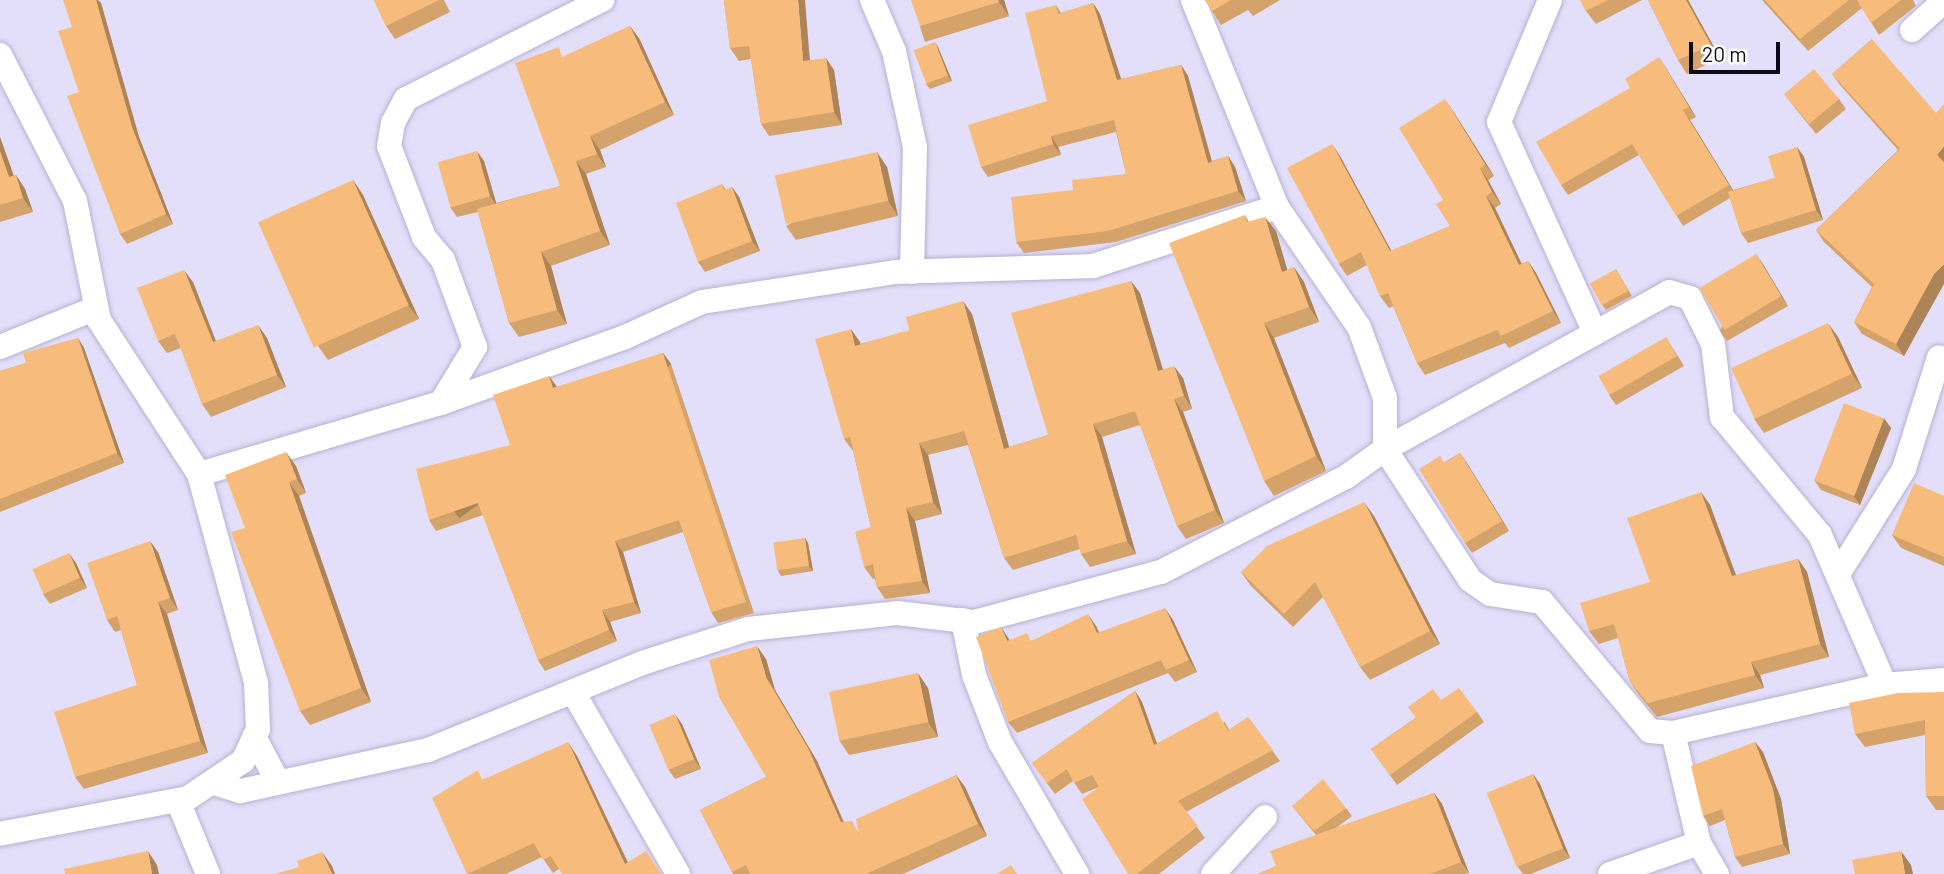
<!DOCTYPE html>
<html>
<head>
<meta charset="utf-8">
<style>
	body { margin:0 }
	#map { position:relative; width:1944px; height:874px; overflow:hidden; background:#e3defa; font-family:Barlow,sans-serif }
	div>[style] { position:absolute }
	.roads { filter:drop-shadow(0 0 2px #b7b1d3) drop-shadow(0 0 2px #b7b1d3) }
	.street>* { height:24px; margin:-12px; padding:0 12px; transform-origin:12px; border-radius:12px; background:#fff }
	.wall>* { inset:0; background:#d4a26b; transform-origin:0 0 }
	.shaded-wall>* { inset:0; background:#ad8457; transform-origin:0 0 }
	.building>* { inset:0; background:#f7bc7c; transform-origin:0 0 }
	span { translate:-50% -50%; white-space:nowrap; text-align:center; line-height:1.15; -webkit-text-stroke:6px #fff; paint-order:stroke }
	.scale { position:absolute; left:1689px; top:42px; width:91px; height:32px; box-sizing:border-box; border:4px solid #0d0a16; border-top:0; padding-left:9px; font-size:21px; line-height:24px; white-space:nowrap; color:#0d0a16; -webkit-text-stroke:5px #fff; paint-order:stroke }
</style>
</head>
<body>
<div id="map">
	<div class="roads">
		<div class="street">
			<div style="left:872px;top:0;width:56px;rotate:66.7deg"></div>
			<div style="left:894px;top:51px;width:98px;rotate:77.7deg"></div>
			<div style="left:915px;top:147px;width:125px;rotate:91.4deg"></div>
			<div style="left:1193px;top:0;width:223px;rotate:67.9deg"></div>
			<div style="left:1550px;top:0;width:132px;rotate:112.7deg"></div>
			<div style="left:1499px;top:122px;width:232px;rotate:65.5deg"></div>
			<div style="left:1912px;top:30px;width:43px;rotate:-42.2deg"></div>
			<div style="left:0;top:55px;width:164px;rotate:62.8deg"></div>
			<div style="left:75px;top:201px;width:121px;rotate:78.6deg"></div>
			<div style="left:99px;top:320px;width:184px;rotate:57deg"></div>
			<div style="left:199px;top:474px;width:217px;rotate:74.7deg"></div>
			<div style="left:256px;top:683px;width:46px;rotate:87.5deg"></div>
			<div style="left:258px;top:729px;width:35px;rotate:115deg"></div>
			<div style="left:243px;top:761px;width:66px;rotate:146.1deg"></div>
			<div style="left:188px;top:798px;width:191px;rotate:169.2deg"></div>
			<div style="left:0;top:347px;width:104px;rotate:-22.1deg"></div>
			<div style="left:441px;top:403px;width:66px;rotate:-58.7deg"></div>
			<div style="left:475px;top:347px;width:93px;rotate:-110.2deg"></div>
			<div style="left:443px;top:260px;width:30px;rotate:-130deg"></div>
			<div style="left:424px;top:237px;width:97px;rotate:-111deg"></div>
			<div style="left:389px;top:146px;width:23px;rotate:-80deg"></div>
			<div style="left:393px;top:123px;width:27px;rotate:-62deg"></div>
			<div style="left:406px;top:99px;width:220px;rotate:-26.8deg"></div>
			<div style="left:199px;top:474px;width:252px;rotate:-16.4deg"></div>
			<div style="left:441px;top:403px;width:193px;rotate:-19.7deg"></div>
			<div style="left:623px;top:338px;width:87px;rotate:-24.5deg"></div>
			<div style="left:702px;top:302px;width:196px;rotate:-8.8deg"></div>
			<div style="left:896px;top:272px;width:197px;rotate:-1.7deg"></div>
			<div style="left:1093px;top:266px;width:193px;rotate:-17.8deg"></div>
			<div style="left:1277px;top:207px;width:145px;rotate:55.7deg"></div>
			<div style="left:1359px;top:327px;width:76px;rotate:69.9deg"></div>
			<div style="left:1385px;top:398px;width:51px;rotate:90deg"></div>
			<div style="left:1385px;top:449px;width:156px;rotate:57deg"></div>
			<div style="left:1470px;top:580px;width:24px;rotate:35deg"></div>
			<div style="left:1490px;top:594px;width:53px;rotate:8.7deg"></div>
			<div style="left:1542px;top:602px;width:168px;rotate:50.1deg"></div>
			<div style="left:1650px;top:731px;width:23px;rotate:5deg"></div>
			<div style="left:1673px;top:733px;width:217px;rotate:-12.8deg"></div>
			<div style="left:1885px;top:685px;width:59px;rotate:-4.8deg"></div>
			<div style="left:1838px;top:574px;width:124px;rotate:-57.8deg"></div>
			<div style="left:1904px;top:469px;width:117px;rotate:-72.6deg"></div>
			<div style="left:963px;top:620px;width:56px;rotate:78.7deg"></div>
			<div style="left:974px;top:675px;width:72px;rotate:68.8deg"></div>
			<div style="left:1000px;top:742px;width:153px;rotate:59.7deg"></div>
			<div style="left:573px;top:692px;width:210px;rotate:60deg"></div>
			<div style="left:254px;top:737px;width:51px;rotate:61.9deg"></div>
			<div style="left:214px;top:783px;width:28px;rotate:17deg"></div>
			<div style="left:241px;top:791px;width:191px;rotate:-12.4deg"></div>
			<div style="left:428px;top:750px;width:231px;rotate:-22.1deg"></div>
			<div style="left:642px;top:663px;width:111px;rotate:-17.8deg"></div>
			<div style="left:748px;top:629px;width:150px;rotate:-6.1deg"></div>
			<div style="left:897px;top:613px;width:78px;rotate:6.7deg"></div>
			<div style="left:974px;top:622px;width:194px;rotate:-15deg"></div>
			<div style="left:1161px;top:572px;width:208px;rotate:-27.2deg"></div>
			<div style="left:1346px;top:477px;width:48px;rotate:-35.7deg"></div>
			<div style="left:1385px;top:449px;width:325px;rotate:-28.9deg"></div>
			<div style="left:1669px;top:292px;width:22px;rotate:16deg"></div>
			<div style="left:1690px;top:298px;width:51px;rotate:63.4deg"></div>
			<div style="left:1713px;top:344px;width:74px;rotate:83deg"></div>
			<div style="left:1722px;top:417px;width:153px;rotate:50.3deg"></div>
			<div style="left:1820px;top:535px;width:163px;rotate:66.6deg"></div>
			<div style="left:178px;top:801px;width:79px;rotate:67.7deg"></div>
			<div style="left:1699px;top:843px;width:36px;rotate:60deg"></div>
			<div style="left:1213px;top:874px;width:77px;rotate:-47.6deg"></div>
			<div style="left:1610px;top:874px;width:94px;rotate:-19.2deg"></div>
			<div style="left:1699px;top:843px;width:113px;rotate:-103.3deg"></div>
		</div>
	</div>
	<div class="wall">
		<div style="clip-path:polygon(374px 0,444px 0,450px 12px,395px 39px,386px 26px)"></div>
		<div style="clip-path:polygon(724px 0,810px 60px,834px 70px,842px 125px,769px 136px,761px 124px,751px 59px,739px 61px,730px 48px)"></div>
		<div style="left:1004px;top:0;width:17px;height:88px;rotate:73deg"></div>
		<div style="clip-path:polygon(1205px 0,1280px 0,1253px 16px,1248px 10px,1221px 25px)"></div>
		<div style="clip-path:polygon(1580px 0,1642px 0,1596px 24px,1586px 11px)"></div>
		<div style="clip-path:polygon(1648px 0,1688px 0,1720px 58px,1687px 74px,1678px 60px)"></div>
		<div style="clip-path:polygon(1762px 0,1913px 0,1916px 6px,1879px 35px,1862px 8px,1808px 51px)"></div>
		<div style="clip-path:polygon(101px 3px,139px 137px,173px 224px,127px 244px,120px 234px,79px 92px,72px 27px)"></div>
		<div style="clip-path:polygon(1093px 3px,1100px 14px,1121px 79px,1181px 65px,1188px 76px,1212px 161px,1228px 156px,1235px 167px,1246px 201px,1116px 242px,1024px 253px,1016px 242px,1073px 190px,1126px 174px,1116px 132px,1058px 147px,1061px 155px,988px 177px,981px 167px,1047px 101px,1056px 5px,1061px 13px)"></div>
		<div style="clip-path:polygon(630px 26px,640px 40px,674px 115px,600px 150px,606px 167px,586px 174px,610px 245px,551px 266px,567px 324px,519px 337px,509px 323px,478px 212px,457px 217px,450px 207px,484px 161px,496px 203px,560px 186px,565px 56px)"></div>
		<div style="clip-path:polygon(1872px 39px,1942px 285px,1904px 356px,1862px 334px,1854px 322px,1872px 287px,1824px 242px,1816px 230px,1898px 150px,1840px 85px,1832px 74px)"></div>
		<div style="clip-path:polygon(938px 47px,952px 81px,930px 89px,926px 84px)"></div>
		<div style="clip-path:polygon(1659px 57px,1696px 117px,1690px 120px,1733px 190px,1775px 178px,1797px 147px,1804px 157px,1823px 220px,1748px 243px,1741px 233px,1730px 198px,1683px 226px,1639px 155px,1568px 195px,1561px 185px,1630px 88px)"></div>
		<div style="clip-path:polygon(1784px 94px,1839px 99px,1846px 109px,1816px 134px)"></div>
		<div style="clip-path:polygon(1453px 111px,1494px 176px,1488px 180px,1501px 204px,1495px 208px,1521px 264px,1528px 261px,1536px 273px,1561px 323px,1509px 348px,1505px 343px,1425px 375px,1417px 363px,1393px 306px,1389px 308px,1380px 296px,1367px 265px,1347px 276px,1339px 264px,1340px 156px,1391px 251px,1450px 226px,1443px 200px)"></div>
		<div style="clip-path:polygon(0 137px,14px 176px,16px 175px,25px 189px,33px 212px,0 222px)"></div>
		<div style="clip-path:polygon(887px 167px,898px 216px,796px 240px,786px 226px)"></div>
		<div style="clip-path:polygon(353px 180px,363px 195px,419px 319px,328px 360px,318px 346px)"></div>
		<div style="clip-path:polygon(722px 184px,726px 190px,732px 187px,739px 197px,760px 251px,705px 272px,698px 262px)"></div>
		<div style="clip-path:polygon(1245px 215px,1249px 222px,1276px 231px,1287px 270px,1294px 267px,1304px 282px,1319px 322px,1274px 338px,1326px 471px,1274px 496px,1264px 481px)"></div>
		<div style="clip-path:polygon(1756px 254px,1788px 306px,1727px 341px,1720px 331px)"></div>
		<div style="clip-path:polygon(1616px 269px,1632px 296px,1606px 310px,1602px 305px)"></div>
		<div style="clip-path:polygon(193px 282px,216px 341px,267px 338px,286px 387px,211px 417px,202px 404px,181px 348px,167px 353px,158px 341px)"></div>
		<div style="clip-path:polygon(1140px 293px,1162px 369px,1183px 378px,1192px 409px,1183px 412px,1224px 523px,1186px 539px,1177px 526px,1140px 425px,1102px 437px,1136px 554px,1090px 567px,1081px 554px,1080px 549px,1013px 570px,1004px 558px,968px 445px,928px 455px,942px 514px,915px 521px,930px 593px,885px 599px,877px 587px,875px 579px,873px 579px,864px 567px,871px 527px,853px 451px,844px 439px,851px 329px,860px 344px,972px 314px,1009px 447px,1048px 435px)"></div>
		<div style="clip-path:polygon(1666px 337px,1684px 366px,1616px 405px,1609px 395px)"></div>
		<div style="clip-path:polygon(1838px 337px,1862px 388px,1764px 433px,1754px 419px)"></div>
		<div style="clip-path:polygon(78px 338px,84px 348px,124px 463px,0 512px,0 371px,26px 363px)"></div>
		<div style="clip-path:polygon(663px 353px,671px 364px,754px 613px,718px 623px,711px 612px,683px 532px,623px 552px,641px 613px,610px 622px,617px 641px,545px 671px,538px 660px,483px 515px,436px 531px,429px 520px,510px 445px,549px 376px,557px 387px)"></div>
		<div style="clip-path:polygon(1891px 428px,1860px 505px,1821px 490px,1814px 480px)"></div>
		<div style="clip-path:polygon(1460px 453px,1509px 531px,1472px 553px,1465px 543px,1445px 462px)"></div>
		<div style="clip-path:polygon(296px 466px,306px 493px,299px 496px,371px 702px,310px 725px,300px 711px,245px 528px)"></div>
		<div style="clip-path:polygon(1701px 492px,1710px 505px,1736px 575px,1798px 559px,1807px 572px,1829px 657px,1760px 675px,1764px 688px,1657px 717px,1639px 695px,1630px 682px,1618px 638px,1599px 644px,1589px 631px,1650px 582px)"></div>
		<div style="clip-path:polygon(1944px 496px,1944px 566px,1901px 548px,1892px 535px)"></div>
		<div style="clip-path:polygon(1374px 516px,1440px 644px,1370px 680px,1360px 667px,1323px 597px,1293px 627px,1251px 586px,1241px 572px)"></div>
		<div style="clip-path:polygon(805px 538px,808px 543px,813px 571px,781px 576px,778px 571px)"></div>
		<div style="clip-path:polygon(158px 552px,178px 610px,167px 614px,208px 753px,84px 789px,75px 777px,137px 685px,121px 630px,115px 632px,107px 620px)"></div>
		<div style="clip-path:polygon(76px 563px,87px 588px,50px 604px,43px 594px)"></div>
		<div style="clip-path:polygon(1173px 620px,1197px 672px,1175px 682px,1168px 673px,1017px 733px,1008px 722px,1033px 640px,1096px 626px,1099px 632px)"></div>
		<div style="clip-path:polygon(766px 659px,775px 690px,817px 761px,844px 822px,859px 832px,956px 775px,965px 787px,987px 836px,903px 874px,733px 874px,700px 810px,766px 777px)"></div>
		<div style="clip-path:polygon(928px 688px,938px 737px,849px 755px,839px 740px)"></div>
		<div style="clip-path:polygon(1135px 691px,1142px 702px,1157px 743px,1225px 722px,1229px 730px,1248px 717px,1280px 761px,1186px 812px,1205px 838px,1159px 874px,1128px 874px,1099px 787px,1082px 794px,1073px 781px,1055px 794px,1032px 763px)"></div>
		<div style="clip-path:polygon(1944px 692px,1944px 810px,1936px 810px,1926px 796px,1925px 735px,1865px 747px,1855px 734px)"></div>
		<div style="clip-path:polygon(1441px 700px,1477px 712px,1484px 722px,1397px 785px,1371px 749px)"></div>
		<div style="clip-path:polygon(682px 724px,701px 769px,675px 779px,668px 769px)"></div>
		<div style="clip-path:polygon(1755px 742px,1763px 752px,1781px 799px,1790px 854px,1742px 867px,1735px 857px,1725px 820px,1710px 826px,1703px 816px)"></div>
		<div style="clip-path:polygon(577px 756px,628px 862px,662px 874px,559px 869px,553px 873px,542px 857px,506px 874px,467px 874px,484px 779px)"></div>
		<div style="clip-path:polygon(1533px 774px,1540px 784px,1570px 858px,1531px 874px,1523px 874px,1518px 867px)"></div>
		<div style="clip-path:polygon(1434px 793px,1442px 804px,1469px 873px,1465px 874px,1258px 874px,1276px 866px,1316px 835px,1292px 806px,1346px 808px,1352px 816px,1336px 828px)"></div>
	</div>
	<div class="shaded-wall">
		<div style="clip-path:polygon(96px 0,98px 0,101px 3px,139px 137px,173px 224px,166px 214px,132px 127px)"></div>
		<div style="clip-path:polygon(798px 0,805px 0,811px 74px,803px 61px)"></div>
		<div style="clip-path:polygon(998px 0,1004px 0,1009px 16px,999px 2px)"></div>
		<div style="clip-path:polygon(1686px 0,1688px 0,1720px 58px,1711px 45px)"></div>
		<div style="clip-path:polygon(1093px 3px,1100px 14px,1125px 91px,1117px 80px)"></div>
		<div style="clip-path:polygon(630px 26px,640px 40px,674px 115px,665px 102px)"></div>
		<div style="clip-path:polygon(935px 42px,938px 47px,952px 81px,948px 76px)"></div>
		<div style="clip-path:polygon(1659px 57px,1666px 68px,1696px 117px,1689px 107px)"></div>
		<div style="clip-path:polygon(826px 58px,834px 70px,842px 125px,834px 112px)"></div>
		<div style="clip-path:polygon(1181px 65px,1188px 76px,1215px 173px,1208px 163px)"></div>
		<div style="clip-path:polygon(1445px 99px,1453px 111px,1494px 176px,1485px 164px)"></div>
		<div style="clip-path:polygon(1683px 110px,1690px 120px,1736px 195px,1729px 185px)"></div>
		<div style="clip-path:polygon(590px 136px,600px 150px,606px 167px,597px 154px)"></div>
		<div style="clip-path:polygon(1051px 136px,1058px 147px,1061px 155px,1053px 144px)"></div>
		<div style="clip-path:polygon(0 137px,19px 191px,9px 177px,0 151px)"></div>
		<div style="clip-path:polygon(1332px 144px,1340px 156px,1398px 263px,1390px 251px)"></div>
		<div style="clip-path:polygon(1944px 146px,1944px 165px,1937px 155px)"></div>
		<div style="clip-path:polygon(1797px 147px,1804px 157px,1823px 220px,1816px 210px)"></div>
		<div style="clip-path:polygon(477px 151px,484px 161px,497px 206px,490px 196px)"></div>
		<div style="clip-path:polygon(877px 152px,887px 167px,898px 216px,888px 201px)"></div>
		<div style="clip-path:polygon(1228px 156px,1235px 167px,1246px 201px,1238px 191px)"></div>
		<div style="clip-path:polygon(576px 161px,586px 174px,610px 245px,600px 231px)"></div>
		<div style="clip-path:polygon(1480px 168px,1488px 180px,1501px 204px,1492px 192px)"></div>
		<div style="clip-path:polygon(16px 175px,25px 189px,33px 212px,23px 198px)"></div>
		<div style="clip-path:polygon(353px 180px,363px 195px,419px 319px,408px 305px)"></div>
		<div style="clip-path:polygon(732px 187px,739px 197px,760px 251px,752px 241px)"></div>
		<div style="clip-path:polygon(1486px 196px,1495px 208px,1528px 277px,1519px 265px)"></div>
		<div style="clip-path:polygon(1265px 217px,1276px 231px,1292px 286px,1282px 272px)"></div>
		<div style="clip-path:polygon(541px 252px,551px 266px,567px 324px,557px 310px)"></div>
		<div style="clip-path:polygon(1756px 254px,1763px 264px,1788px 306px,1781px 296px)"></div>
		<div style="clip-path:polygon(1528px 261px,1536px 273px,1561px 323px,1553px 311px)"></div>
		<div style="clip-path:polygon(1944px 264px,1944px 284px,1904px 356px,1896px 344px,1934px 274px)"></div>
		<div style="clip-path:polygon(1294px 267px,1304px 282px,1319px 322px,1309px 307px)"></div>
		<div style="clip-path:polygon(184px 270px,193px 282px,221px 355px,213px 342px)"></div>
		<div style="clip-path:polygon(1131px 281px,1140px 293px,1167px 383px,1158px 371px)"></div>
		<div style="clip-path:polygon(963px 301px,972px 314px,1013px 461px,1004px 449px)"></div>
		<div style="clip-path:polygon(1264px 323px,1274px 338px,1326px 471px,1316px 456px)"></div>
		<div style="clip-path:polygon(1828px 323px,1838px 337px,1862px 388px,1852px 374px)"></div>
		<div style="clip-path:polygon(258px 325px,267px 338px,286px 387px,277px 375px)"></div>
		<div style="clip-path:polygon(851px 329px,860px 342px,864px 359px,855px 346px)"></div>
		<div style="clip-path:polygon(78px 338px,84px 348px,124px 463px,117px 453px)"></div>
		<div style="left:663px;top:353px;width:14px;height:262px;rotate:54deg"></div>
		<div style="clip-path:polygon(1174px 366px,1183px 378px,1192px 409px,1184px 396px)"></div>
		<div style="clip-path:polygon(549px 376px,557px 387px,553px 388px)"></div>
		<div style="clip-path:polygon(1174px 399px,1183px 412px,1224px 523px,1215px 510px)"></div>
		<div style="clip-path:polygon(1884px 418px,1891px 428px,1860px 505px,1853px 495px)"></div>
		<div style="clip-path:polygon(1093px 424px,1102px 437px,1136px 554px,1127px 541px)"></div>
		<div style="clip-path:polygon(919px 443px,928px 455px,942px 514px,933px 502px)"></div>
		<div style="clip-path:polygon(286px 452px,296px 466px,306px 493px,297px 479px)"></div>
		<div style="clip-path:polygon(1460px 453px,1467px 463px,1509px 531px,1502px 521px)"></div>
		<div style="clip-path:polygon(289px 482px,299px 496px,371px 702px,361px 688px)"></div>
		<div style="clip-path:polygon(1701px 492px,1710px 505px,1741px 589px,1732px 576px)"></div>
		<div style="clip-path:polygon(1364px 502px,1374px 516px,1440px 644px,1430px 631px)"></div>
		<div style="clip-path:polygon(906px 508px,915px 521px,930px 593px,922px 581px)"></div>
		<div style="clip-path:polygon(805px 538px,808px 543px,813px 571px,809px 566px)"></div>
		<div style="clip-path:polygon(150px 541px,158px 552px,178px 610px,170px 598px)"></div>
		<div style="clip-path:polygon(615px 541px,623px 552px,641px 613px,634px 602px)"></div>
		<div style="clip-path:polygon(69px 553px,76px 563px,87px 588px,80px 578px)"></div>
		<div style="clip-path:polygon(1798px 559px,1807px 572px,1829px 657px,1820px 644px)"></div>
		<div style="clip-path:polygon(158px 602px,167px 614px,208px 753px,200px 741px)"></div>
		<div style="clip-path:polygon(1165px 608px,1173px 620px,1197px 672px,1189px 660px)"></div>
		<div style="clip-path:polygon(602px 610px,610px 622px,617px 641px,609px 630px)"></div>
		<div style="clip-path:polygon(1088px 614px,1096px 626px,1105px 645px,1097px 633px)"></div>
		<div style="clip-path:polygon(1001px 627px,1009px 639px,1015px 653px,1007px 641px)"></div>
		<div style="clip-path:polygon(757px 646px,766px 659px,775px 690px,817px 761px,849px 835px,841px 822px,766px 677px)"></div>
		<div style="clip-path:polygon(1751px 662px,1760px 675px,1764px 688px,1755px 675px)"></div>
		<div style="clip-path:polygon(918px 673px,928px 688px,938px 737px,928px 722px)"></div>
		<div style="clip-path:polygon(1135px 691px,1142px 702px,1161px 756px,1154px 745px)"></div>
		<div style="clip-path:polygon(675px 714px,682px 724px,701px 769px,694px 759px)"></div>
		<div style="clip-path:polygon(568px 742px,577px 756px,633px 874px,625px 864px)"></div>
		<div style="clip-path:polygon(1755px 742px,1763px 752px,1781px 799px,1790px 854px,1783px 844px)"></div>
		<div style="clip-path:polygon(1533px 774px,1540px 784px,1570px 858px,1563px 848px)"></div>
		<div style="clip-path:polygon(956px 775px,965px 787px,987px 836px,978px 824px)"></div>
		<div style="clip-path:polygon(1434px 793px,1442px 804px,1469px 873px,1461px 862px)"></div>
		<div style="clip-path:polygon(148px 851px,157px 865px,159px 874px,152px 874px)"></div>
		<div style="clip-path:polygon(1901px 851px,1911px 865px,1913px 874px,1905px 874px)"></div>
		<div style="clip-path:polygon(322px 852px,332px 866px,335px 874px,332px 874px)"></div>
	</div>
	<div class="building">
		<div style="clip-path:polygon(63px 0,96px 0,132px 127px,166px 214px,120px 234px,67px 96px,79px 92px,58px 31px,72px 27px)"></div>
		<div style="clip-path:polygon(374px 0,439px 0,386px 26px)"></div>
		<div style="clip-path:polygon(724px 0,798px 0,803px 61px,826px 58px,834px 112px,761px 124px,749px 46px,730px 48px)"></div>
		<div style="clip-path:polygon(911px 0,998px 0,999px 2px,920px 26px)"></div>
		<div style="clip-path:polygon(1205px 0,1231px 0,1212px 11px)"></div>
		<div style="clip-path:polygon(1580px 0,1608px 0,1586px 11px)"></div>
		<div style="clip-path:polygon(1648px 0,1686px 0,1711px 45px,1678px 60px)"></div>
		<div style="clip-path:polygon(1765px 0,1849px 0,1800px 39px)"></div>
		<div style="clip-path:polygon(1857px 0,1901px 0,1871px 23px)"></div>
		<div style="clip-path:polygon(1093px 3px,1117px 80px,1181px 65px,1208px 163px,1228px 156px,1238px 191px,1108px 231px,1016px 242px,1011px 197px,1073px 190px,1072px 180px,1126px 174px,1114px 120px,1051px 136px,1053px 144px,981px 167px,968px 125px,1047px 101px,1025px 13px,1056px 5px,1058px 14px)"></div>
		<div style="clip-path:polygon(630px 26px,665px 102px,590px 136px,597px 154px,576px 161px,600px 231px,541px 252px,557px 310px,509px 323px,477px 209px,560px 186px,515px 63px,559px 47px,562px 57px)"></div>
		<div style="clip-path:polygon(1872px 39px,1936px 113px,1944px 104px,1944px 146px,1937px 155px,1944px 162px,1944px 264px,1934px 274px,1896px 344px,1854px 322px,1874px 284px,1816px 230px,1900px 149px,1832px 74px)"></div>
		<div style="left:935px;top:42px;width:36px;height:23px;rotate:69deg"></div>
		<div style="clip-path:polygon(1659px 57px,1689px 107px,1683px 110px,1729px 185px,1676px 216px,1632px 144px,1561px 185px,1536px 142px,1630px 88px,1625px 79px)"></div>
		<div style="left:1814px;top:69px;width:39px;height:39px;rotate:50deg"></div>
		<div style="clip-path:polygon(1445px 99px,1485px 164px,1480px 168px,1492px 192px,1486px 196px,1519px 265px,1528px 261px,1553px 311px,1501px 336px,1497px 330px,1417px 363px,1388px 293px,1380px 296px,1361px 252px,1339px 264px,1287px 168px,1332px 144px,1390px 251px,1450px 226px,1436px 204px,1443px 200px,1399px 128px)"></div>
		<div style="clip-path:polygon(1797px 147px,1816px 210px,1741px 233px,1728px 192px,1775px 178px,1768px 156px)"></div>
		<div style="clip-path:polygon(0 151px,9px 177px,16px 175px,23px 198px,0 205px)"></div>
		<div style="left:477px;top:151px;width:47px;height:41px;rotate:74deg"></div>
		<div style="left:877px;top:152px;width:50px;height:105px;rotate:77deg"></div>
		<div style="left:353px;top:180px;width:137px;height:104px;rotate:66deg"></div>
		<div style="clip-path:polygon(722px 184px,724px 190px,732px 187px,752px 241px,698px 262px,676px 203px)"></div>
		<div style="clip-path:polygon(1245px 215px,1247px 222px,1265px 217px,1282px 272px,1294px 267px,1309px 307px,1264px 323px,1316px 456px,1264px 481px,1169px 243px)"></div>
		<div style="left:1756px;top:254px;width:49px;height:66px;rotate:59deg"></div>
		<div style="left:1616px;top:269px;width:25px;height:30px;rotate:61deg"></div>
		<div style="clip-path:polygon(184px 270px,213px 342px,258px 325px,277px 375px,202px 404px,175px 334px,158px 341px,137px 288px)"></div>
		<div style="clip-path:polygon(1131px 281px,1158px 371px,1174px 366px,1184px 396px,1174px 399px,1215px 510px,1177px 526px,1135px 411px,1093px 424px,1127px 541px,1081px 554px,1076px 535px,1004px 558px,964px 431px,919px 443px,933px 502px,906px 508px,922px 581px,877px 587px,873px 564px,864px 567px,855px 532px,871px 527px,850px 437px,844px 439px,815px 339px,851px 329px,855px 346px,909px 330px,906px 317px,963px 301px,1004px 449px,1048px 435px,1011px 313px)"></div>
		<div style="left:1828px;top:323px;width:56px;height:107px;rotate:65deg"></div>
		<div style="left:1666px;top:337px;width:22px;height:78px;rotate:60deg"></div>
		<div style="clip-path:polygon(78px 338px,117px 453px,0 499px,0 371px,26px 363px,23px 353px)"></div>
		<div style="clip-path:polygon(663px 353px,746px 602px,711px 612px,679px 520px,615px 541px,634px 602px,602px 610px,609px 630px,538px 660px,478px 503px,429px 520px,416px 469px,510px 445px,493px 395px,549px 376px,553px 388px)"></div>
		<div style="left:1844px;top:403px;width:43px;height:83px;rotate:21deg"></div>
		<div style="clip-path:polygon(286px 452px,297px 479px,289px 482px,361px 688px,300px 711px,231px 532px,245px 528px,225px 475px)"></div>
		<div style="clip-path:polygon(1460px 453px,1502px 521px,1465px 543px,1419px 469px,1440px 456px,1445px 463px)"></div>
		<div style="clip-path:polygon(1914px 483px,1944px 496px,1944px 557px,1892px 535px)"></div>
		<div style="clip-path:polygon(1701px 492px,1732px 576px,1798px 559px,1820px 644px,1751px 662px,1755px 675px,1648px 703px,1630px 682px,1614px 624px,1589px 631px,1580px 603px,1650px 582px,1627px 518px)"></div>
		<div style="clip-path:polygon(1364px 502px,1430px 631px,1360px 667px,1315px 582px,1284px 614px,1241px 572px,1267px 546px)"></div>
		<div style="left:805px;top:538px;width:28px;height:32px;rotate:82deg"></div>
		<div style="clip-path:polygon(150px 541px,170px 598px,158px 602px,200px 741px,75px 777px,54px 712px,137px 685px,117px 616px,107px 620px,87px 563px)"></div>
		<div style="left:69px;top:553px;width:27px;height:40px;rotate:66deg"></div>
		<div style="clip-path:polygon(1165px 608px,1189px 660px,1166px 670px,1161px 660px,1008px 722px,976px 637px,1001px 627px,1007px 641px,1027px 633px,1031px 641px,1088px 614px,1097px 633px)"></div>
		<div style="clip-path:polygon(757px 646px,766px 677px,808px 748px,841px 822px,852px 821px,859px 834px,856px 819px,956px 775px,978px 824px,868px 873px,868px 874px,750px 874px,746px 865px,732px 872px,700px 810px,766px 777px,719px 697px,709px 660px)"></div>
		<div style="left:918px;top:673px;width:50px;height:91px;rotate:78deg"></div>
		<div style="clip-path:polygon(1459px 688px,1477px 712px,1390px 775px,1371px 749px,1416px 718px,1408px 707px,1433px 689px,1441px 700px)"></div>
		<div style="clip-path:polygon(1135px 691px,1154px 745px,1217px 711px,1228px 731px,1248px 717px,1273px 750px,1178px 801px,1198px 826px,1137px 874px,1128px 874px,1082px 799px,1099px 787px,1092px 775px,1074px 783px,1067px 769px,1047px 783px,1032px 763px)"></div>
		<div style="clip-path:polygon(1944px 692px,1944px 796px,1926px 796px,1925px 720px,1855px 734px,1849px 703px,1898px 693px)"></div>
		<div style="left:675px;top:714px;width:49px;height:28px;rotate:67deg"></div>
		<div style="clip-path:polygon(568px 742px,625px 864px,646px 851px,661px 874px,562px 874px,551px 856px,543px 860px,534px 843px,467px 874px,432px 798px,478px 770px,482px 780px)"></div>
		<div style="clip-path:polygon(1755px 742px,1773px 789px,1783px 844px,1735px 857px,1722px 809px,1703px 816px,1691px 766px)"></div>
		<div style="left:1533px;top:774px;width:80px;height:50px;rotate:68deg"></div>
		<div style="clip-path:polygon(1323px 779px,1346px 808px,1314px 831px,1292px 806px)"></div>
		<div style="clip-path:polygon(1434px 793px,1461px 862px,1430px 874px,1258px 874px,1276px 866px,1270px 851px)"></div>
		<div style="clip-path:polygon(148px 851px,152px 874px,65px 874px,64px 869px)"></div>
		<div style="clip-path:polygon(1901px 851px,1905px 874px,1855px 874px,1852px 860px)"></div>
		<div style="clip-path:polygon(322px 852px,332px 874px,275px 874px,299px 867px,297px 861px)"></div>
		<div style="clip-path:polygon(1011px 865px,1017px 874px,997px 874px)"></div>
	</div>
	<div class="scale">20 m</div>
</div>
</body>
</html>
